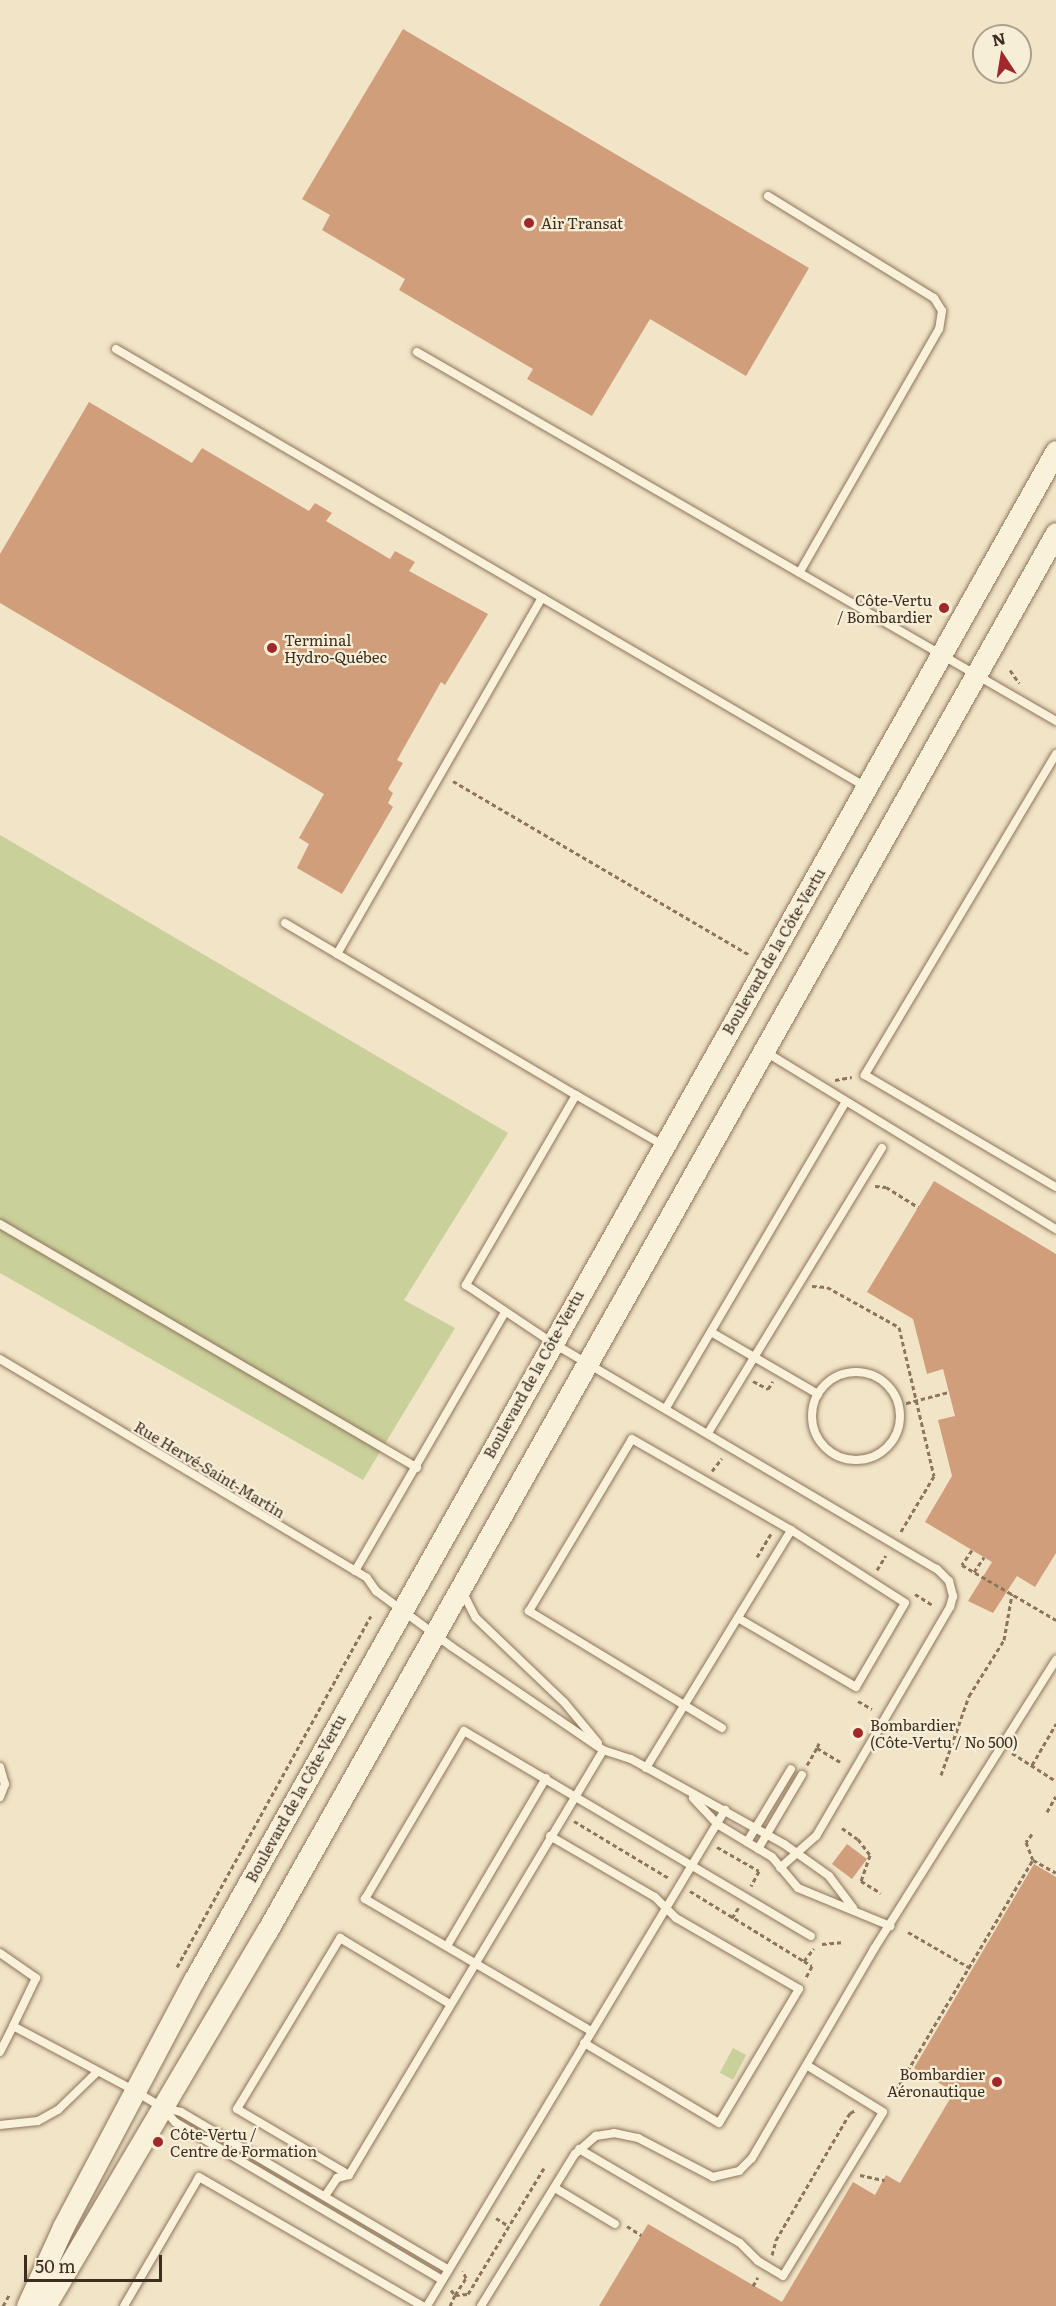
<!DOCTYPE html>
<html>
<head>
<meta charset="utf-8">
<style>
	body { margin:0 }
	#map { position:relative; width:1056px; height:2306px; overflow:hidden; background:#f1e4c7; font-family:Literata,serif }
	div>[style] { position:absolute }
	.green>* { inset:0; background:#cad09a; transform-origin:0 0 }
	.building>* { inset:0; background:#d09e7b; transform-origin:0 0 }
	.path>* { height:3px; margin-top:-1.5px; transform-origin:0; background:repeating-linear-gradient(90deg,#8d755b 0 4.5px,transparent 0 7.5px) }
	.roads { filter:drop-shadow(0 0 2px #8d755b) drop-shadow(0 0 2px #8d755b) }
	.service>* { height:8px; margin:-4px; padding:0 4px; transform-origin:4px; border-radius:4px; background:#faf1db }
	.service>.ring { margin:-4px; padding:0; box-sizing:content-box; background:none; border:8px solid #faf1db; border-radius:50% }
	.tertiary>* { height:21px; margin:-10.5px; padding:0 10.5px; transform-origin:10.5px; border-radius:10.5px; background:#faf1db }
	.dots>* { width:16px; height:16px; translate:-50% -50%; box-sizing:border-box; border:3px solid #f7eed7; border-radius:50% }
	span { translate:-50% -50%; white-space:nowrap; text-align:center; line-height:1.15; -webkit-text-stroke:4.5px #f7eed7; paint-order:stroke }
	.poi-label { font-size:15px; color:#3d2d1f }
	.left { translate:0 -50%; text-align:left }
	.right { translate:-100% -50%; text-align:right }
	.street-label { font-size:15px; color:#3d2d1f }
	.north { position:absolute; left:972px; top:24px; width:60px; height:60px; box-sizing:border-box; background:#f7eed7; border:2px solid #ada18d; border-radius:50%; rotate:348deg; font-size:16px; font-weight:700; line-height:24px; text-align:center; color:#3d2d1f }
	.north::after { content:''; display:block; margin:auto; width:21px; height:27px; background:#9f282a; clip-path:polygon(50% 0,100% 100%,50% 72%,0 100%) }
	.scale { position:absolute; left:24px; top:2255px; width:138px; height:27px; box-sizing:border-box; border:3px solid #3d2d1f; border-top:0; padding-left:8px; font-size:18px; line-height:21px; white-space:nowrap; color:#3d2d1f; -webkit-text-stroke:4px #f7eed7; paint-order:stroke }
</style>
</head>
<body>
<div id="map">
	<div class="green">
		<div style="clip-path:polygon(0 835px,508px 1133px,404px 1300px,455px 1328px,363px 1480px,0 1273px)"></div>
		<div style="left:733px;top:2048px;width:15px;height:28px;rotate:28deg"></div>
	</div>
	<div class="building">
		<div style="clip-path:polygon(403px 29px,809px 268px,746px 376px,650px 319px,592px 416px,527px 379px,533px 369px,399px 290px,405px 279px,322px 230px,330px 215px,302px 199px)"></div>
		<div style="clip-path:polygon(89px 402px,192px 463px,202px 448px,309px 511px,315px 503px,332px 513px,326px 521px,390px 559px,395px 551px,415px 562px,409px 571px,488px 614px,445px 685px,441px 682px,397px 760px,403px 763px,388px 789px,393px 793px,388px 803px,393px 807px,342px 894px,297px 868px,309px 844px,299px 838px,324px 794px,0 603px,0 554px)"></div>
		<div style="clip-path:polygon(934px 1181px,1056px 1254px,1056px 1553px,1035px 1587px,1017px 1576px,993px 1613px,968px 1601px,992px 1562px,925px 1522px,952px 1476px,938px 1420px,955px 1416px,943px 1369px,927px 1374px,913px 1319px,867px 1292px)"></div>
		<div style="left:847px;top:1844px;width:25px;height:25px;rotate:37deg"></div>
		<div style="clip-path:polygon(1034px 1864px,1056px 1877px,1056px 2306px,599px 2306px,648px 2224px,782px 2302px,853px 2182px,875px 2195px,886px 2175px,900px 2183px,954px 2092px,914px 2068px)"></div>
	</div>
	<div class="path">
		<div style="left:1010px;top:670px;width:16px;rotate:55deg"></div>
		<div style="left:453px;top:781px;width:344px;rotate:30.4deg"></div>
		<div style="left:835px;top:1080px;width:17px;rotate:-10deg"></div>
		<div style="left:875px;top:1186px;width:11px;rotate:5deg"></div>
		<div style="left:886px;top:1187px;width:38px;rotate:32deg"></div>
		<div style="left:812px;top:1286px;width:15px;rotate:4deg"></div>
		<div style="left:827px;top:1287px;width:82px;rotate:29.1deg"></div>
		<div style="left:899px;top:1327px;width:153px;rotate:76.8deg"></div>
		<div style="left:934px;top:1476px;width:66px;rotate:120.8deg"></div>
		<div style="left:753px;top:1381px;width:17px;rotate:28deg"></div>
		<div style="left:768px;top:1389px;width:9px;rotate:-58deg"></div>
		<div style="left:899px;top:1405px;width:52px;rotate:-14.6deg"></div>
		<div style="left:712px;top:1471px;width:16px;rotate:-52deg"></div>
		<div style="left:972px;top:1550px;width:18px;rotate:124deg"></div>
		<div style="left:962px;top:1565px;width:109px;rotate:30.3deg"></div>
		<div style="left:757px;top:1557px;width:29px;rotate:-59deg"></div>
		<div style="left:877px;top:1570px;width:17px;rotate:-59deg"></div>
		<div style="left:974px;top:1572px;width:18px;rotate:-56deg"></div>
		<div style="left:915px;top:1594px;width:22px;rotate:32deg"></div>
		<div style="left:858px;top:1701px;width:16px;rotate:30deg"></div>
		<div style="left:819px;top:1743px;width:5px;rotate:112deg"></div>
		<div style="left:817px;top:1748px;width:27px;rotate:31deg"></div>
		<div style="left:1012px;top:1753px;width:52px;rotate:32.5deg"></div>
		<div style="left:807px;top:1765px;width:20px;rotate:-60deg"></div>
		<div style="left:1032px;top:1765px;width:48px;rotate:-59.7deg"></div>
		<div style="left:941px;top:1775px;width:84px;rotate:-70.5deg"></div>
		<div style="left:969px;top:1696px;width:66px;rotate:-58deg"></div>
		<div style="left:1004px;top:1640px;width:47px;rotate:-80.1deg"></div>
		<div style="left:1047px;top:1812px;width:18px;rotate:-61deg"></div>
		<div style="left:574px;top:1821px;width:111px;rotate:31deg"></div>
		<div style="left:842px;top:1828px;width:19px;rotate:35deg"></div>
		<div style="left:858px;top:1839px;width:20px;rotate:53deg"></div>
		<div style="left:870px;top:1855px;width:28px;rotate:109deg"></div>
		<div style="left:861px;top:1881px;width:23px;rotate:31deg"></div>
		<div style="left:1032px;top:1834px;width:10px;rotate:127deg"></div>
		<div style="left:1026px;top:1842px;width:19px;rotate:69deg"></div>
		<div style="left:1033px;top:1860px;width:26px;rotate:29deg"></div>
		<div style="left:717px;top:1847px;width:48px;rotate:29.7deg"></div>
		<div style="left:759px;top:1871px;width:17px;rotate:118deg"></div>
		<div style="left:690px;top:1891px;width:134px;rotate:31.6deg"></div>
		<div style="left:804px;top:1961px;width:16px;rotate:-52deg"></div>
		<div style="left:732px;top:1918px;width:13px;rotate:-58deg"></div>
		<div style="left:908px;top:1932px;width:74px;rotate:30deg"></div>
		<div style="left:822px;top:1944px;width:22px;rotate:-5deg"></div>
		<div style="left:804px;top:1961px;width:9px;rotate:32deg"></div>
		<div style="left:812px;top:1966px;width:15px;rotate:118deg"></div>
		<div style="left:177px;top:1967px;width:401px;rotate:-61.1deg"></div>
		<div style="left:892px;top:2097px;width:276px;rotate:-59.3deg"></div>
		<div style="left:860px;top:2175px;width:25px;rotate:12deg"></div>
		<div style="left:496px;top:2218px;width:15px;rotate:32deg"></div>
		<div style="left:627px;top:2226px;width:17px;rotate:33deg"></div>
		<div style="left:772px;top:2255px;width:16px;rotate:-75deg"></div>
		<div style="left:776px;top:2240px;width:147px;rotate:-59.8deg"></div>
		<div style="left:850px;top:2113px;width:7px;rotate:-27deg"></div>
		<div style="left:753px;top:2286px;width:10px;rotate:-61deg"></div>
		<div style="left:451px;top:2290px;width:6px;rotate:51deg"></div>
		<div style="left:455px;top:2295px;width:20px;rotate:-57deg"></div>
		<div style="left:466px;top:2278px;width:8px;rotate:-113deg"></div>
		<div style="left:3px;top:2306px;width:13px;rotate:-61deg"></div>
		<div style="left:450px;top:2306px;width:12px;rotate:-66deg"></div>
		<div style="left:455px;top:2295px;width:13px;rotate:-4deg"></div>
		<div style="left:468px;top:2294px;width:147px;rotate:-58.9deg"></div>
	</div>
	<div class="roads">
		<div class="service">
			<div style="left:768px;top:196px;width:195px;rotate:31.6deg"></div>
			<div style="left:934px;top:298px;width:15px;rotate:58deg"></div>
			<div style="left:942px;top:311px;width:18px;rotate:99deg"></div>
			<div style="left:939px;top:329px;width:281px;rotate:119.8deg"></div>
			<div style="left:116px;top:349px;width:869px;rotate:30.28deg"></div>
			<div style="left:417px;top:352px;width:738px;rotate:30deg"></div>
			<div style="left:1056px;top:754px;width:374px;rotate:120.8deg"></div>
			<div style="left:865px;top:1075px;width:221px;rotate:30.4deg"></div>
			<div style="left:285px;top:923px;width:338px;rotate:30.6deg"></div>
			<div style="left:576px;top:1095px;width:220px;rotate:120.1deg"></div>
			<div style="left:466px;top:1285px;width:102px;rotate:33.8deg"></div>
			<div style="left:551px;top:1342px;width:448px;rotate:30.5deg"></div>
			<div style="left:937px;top:1569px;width:17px;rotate:45deg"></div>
			<div style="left:949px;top:1581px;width:16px;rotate:75deg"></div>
			<div style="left:953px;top:1596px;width:11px;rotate:105deg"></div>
			<div style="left:950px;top:1607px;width:265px;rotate:120.3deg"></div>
			<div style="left:816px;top:1836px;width:48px;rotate:138.4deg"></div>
			<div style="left:337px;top:954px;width:411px;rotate:-60.1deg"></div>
			<div style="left:764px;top:1051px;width:342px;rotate:31.4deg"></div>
			<div style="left:576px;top:1095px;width:100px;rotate:29.9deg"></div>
			<div style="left:0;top:1224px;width:483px;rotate:30.3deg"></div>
			<div style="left:711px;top:1332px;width:124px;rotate:30.1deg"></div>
			<div style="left:0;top:1359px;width:427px;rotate:30.8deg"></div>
			<div style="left:367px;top:1578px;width:16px;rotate:55deg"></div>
			<div style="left:376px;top:1591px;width:94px;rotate:36.4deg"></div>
			<div style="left:452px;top:1647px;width:183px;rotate:34.3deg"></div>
			<div style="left:603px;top:1750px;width:29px;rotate:18deg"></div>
			<div style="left:631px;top:1759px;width:175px;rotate:29.1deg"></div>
			<div style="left:784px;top:1844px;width:55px;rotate:35.4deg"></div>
			<div style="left:829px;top:1876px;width:40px;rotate:53deg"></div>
			<div class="ring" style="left:812px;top:1372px;width:80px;height:80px"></div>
			<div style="left:666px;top:1408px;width:354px;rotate:-59.6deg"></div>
			<div style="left:708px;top:1433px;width:334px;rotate:-58.6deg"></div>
			<div style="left:355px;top:1571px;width:299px;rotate:-59.9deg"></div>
			<div style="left:462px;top:1591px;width:30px;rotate:63deg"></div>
			<div style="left:476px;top:1618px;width:122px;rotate:43.7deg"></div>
			<div style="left:564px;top:1702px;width:53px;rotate:50.3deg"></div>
			<div style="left:722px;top:1728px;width:226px;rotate:-148.8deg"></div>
			<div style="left:529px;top:1611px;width:200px;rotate:-59.1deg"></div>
			<div style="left:632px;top:1439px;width:183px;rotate:29.8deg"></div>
			<div style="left:791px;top:1530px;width:135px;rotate:32.6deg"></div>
			<div style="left:905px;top:1603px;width:97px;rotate:120.3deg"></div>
			<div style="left:856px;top:1687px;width:137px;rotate:-149.7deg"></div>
			<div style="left:0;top:1767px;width:18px;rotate:74deg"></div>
			<div style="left:5px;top:1784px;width:14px;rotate:111deg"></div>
			<div style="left:646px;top:1768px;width:279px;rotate:-58.6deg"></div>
			<div style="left:693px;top:1798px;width:35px;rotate:47deg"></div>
			<div style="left:717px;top:1824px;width:64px;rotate:31deg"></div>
			<div style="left:772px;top:1857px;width:40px;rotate:50deg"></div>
			<div style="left:798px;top:1888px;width:100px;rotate:22.4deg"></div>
			<div style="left:550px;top:1836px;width:121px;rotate:30.2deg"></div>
			<div style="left:655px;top:1897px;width:30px;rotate:45deg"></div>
			<div style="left:676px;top:1918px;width:142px;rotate:30deg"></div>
			<div style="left:799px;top:1989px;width:156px;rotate:120.8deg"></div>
			<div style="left:719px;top:2123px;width:157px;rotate:-149.3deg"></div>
			<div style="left:747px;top:1842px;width:85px;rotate:-58.9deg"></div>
			<div style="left:758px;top:1849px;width:86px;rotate:-59.3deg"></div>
			<div style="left:447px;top:1946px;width:195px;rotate:-59.5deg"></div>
			<div style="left:0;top:1953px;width:44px;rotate:34.8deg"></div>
			<div style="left:36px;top:1978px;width:53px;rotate:115.6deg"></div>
			<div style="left:13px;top:2026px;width:138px;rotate:28deg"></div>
			<div style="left:135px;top:2091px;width:31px;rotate:31deg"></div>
			<div style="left:162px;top:2107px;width:20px;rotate:49deg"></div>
			<div style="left:175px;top:2122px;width:310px;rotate:30.6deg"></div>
			<div style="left:591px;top:2031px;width:262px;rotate:-149.7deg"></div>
			<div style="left:365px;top:1899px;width:195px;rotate:-59.5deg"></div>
			<div style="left:464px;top:1731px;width:403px;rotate:30.6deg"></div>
			<div style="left:0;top:2052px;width:29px;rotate:-63deg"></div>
			<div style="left:162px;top:2107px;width:20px;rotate:15deg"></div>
			<div style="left:181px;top:2112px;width:310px;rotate:30.5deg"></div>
			<div style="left:0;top:2125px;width:38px;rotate:-6deg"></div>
			<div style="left:38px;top:2121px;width:23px;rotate:-29deg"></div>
			<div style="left:58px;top:2110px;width:54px;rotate:-44.3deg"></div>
			<div style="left:579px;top:2149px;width:186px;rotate:30.3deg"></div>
			<div style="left:740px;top:2243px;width:25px;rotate:45deg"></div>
			<div style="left:758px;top:2261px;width:29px;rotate:31deg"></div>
			<div style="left:783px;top:2276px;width:192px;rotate:-58.6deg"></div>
			<div style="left:883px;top:2112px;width:88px;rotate:-148.5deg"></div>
			<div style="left:349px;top:2175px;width:130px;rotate:-149.5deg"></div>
			<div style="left:237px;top:2109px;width:200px;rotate:-58.9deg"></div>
			<div style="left:340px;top:1938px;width:128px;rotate:31deg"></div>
			<div style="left:555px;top:2188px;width:70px;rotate:31deg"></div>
			<div style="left:325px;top:2196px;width:22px;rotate:-56deg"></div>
			<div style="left:337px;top:2178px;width:12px;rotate:-14deg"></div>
			<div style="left:349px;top:2175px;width:495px;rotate:-59.1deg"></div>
			<div style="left:124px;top:2306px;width:149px;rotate:-59.8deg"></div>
			<div style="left:199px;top:2177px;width:258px;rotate:30deg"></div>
			<div style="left:427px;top:2306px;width:579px;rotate:-59deg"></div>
			<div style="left:481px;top:2306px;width:179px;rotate:-58.3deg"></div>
			<div style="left:575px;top:2154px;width:28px;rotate:-41deg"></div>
			<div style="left:596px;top:2136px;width:18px;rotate:-9deg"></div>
			<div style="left:614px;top:2133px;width:25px;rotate:12deg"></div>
			<div style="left:638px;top:2138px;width:85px;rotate:27.5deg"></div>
			<div style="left:713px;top:2177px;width:27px;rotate:-13deg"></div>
			<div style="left:739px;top:2171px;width:18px;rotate:-45deg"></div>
			<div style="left:752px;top:2158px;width:242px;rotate:-59.7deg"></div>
			<div style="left:874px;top:1949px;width:342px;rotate:-57.8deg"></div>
		</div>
		<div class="tertiary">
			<div style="left:27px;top:2306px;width:87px;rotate:-65.5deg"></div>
			<div style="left:63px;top:2227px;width:280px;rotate:-62.1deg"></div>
			<div style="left:194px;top:1980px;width:1755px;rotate:-60.59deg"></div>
			<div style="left:45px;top:2306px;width:436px;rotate:-59.4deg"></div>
			<div style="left:267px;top:1931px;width:1605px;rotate:-60.56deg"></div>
		</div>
	</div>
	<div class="dots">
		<div style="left:529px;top:223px;background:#9f282a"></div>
		<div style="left:944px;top:608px;background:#9f282a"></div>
		<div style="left:272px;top:648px;background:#9f282a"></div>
		<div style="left:858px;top:1733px;background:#9f282a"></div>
		<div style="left:997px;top:2082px;background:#9f282a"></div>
		<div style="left:158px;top:2142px;background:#9f282a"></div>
	</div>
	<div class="poi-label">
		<span class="left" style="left:541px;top:223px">Air Transat</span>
		<span class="right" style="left:932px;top:608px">Côte-Vertu<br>/ Bombardier</span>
		<span class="left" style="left:284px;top:648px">Terminal<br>Hydro-Québec</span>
		<span class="left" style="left:870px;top:1733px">Bombardier<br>(Côte-Vertu / No 500)</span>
		<span class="right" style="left:985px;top:2082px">Bombardier<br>Aéronautique</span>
		<span class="left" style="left:170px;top:2142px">Côte-Vertu /<br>Centre de Formation</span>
	</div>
	<div class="street-label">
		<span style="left:773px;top:951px;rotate:-60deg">Boulevard de la Côte-Vertu</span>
		<span style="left:533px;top:1374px;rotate:-61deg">Boulevard de la Côte-Vertu</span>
		<span style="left:210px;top:1469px;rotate:31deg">Rue Hervé-Saint-Martin</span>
		<span style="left:295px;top:1798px;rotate:-61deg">Boulevard de la Côte-Vertu</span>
	</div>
	<div class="north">N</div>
	<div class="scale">50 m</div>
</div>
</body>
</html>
